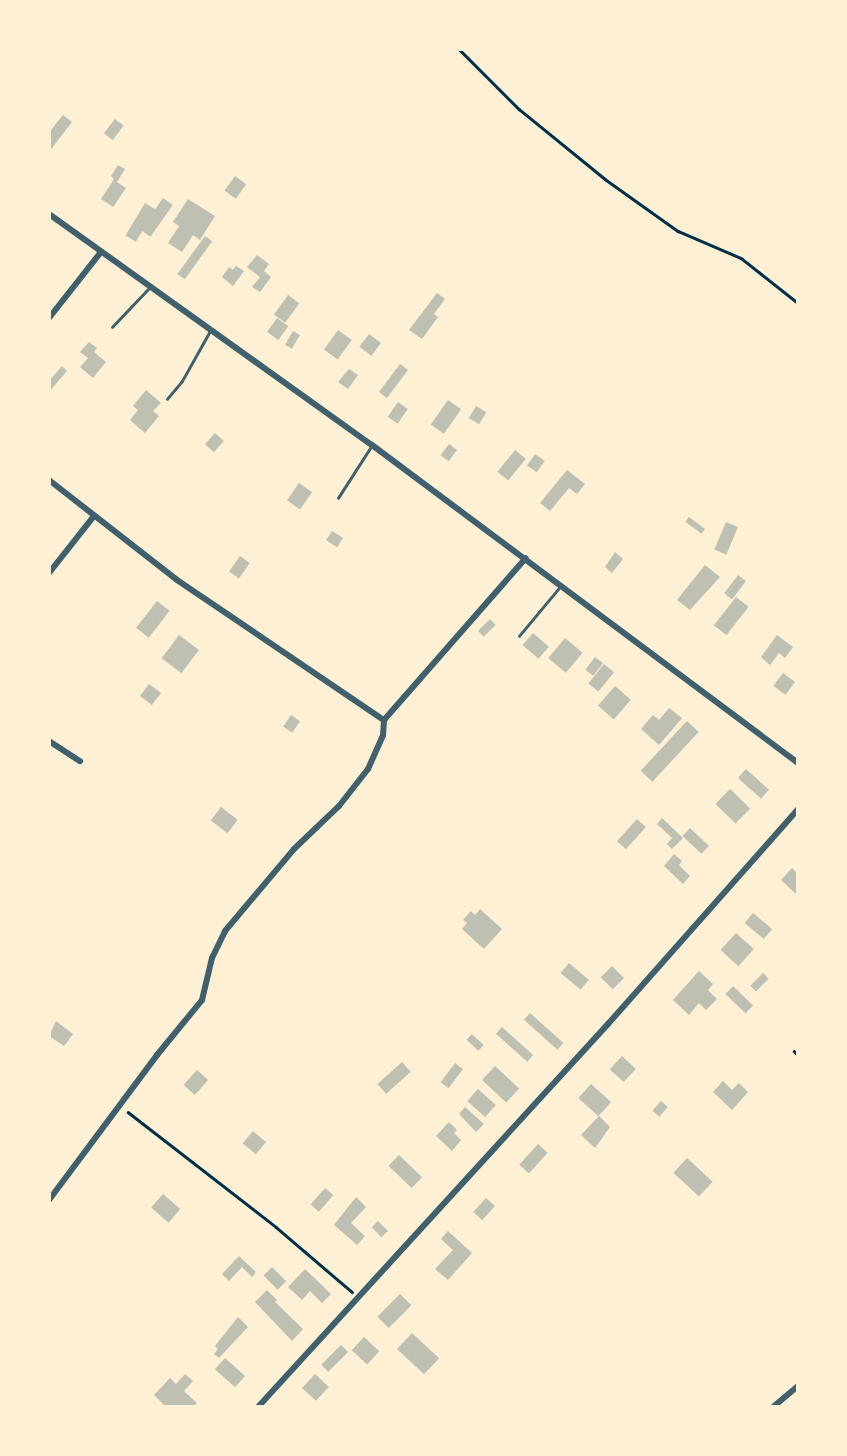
<!DOCTYPE html>
<html>
<head>
<meta charset="utf-8">
<style>
	body { margin:0 }
	#map { position:relative; width:847px; height:1456px; overflow:hidden; background:#fdf0d5; font-family:"Times New Roman",serif }
	div>[style] { position:absolute }
	.building>* { inset:0; background:#bec0b2; transform-origin:0 0 }
	.path>* { height:2.5px; margin:-1.25px; padding:0 1.25px; transform-origin:1.25px; border-radius:1.25px; background:#003049 }
	.service>* { height:2.5px; margin:-1.25px; padding:0 1.25px; transform-origin:1.25px; border-radius:1.25px; background:#3f606c }
	.minor>* { height:6px; margin:-3px; padding:0 3px; transform-origin:3px; border-radius:3px; background:#3f606c }
	span { translate:-50% -50%; white-space:nowrap; text-align:center; line-height:1.15; -webkit-text-stroke:6px #fdf0d5; paint-order:stroke }
	.frame { position:absolute; inset:0; border:51px solid #fdf0d5; pointer-events:none }
</style>
</head>
<body>
<div id="map">
	<div class="building">
		<div style="clip-path:polygon(63px 115px,72px 122px,49px 152px,49px 129px,51px 130px)"></div>
		<div style="left:115px;top:119px;width:11px;height:18px;rotate:38deg"></div>
		<div style="clip-path:polygon(118px 165px,125px 169px,117px 182px,126px 188px,113px 207px,101px 199px,114px 179px,111px 176px)"></div>
		<div style="left:235px;top:176px;width:14px;height:18px;rotate:36deg"></div>
		<div style="left:163px;top:198px;width:12px;height:39px;rotate:35deg"></div>
		<div style="clip-path:polygon(188px 199px,215px 216px,200px 240px,193px 235px,182px 252px,168px 243px,179px 226px,173px 222px)"></div>
		<div style="left:145px;top:203px;width:12px;height:38px;rotate:31deg"></div>
		<div style="left:205px;top:236px;width:9px;height:47px;rotate:36deg"></div>
		<div style="clip-path:polygon(257px 255px,269px 264px,264px 271px,271px 277px,260px 292px,252px 287px,260px 277px,247px 267px)"></div>
		<div style="clip-path:polygon(236px 266px,244px 271px,233px 286px,222px 277px,229px 267px,233px 270px)"></div>
		<div style="clip-path:polygon(437px 293px,445px 299px,434px 314px,438px 317px,422px 339px,409px 330px)"></div>
		<div style="left:288px;top:295px;width:14px;height:24px;rotate:36deg"></div>
		<div style="left:277px;top:318px;width:14px;height:17px;rotate:36deg"></div>
		<div style="left:338px;top:330px;width:17px;height:24px;rotate:36deg"></div>
		<div style="left:293px;top:331px;width:8px;height:16px;rotate:30deg"></div>
		<div style="left:369px;top:334px;width:15px;height:16px;rotate:37deg"></div>
		<div style="clip-path:polygon(89px 342px,97px 348px,94px 352px,106px 362px,93px 378px,80px 367px,88px 358px,80px 352px)"></div>
		<div style="left:400px;top:364px;width:10px;height:35px;rotate:37deg"></div>
		<div style="clip-path:polygon(62px 366px,67px 371px,49px 392px,49px 381px)"></div>
		<div style="clip-path:polygon(349px 369px,358px 375px,348px 389px,338px 382px)"></div>
		<div style="clip-path:polygon(146px 390px,161px 403px,153px 411px,159px 416px,145px 433px,130px 420px,138px 410px,133px 406px)"></div>
		<div style="left:448px;top:400px;width:16px;height:30px;rotate:35deg"></div>
		<div style="left:398px;top:402px;width:12px;height:18px;rotate:35deg"></div>
		<div style="left:476px;top:406px;width:12px;height:14px;rotate:31deg"></div>
		<div style="left:215px;top:433px;width:12px;height:15px;rotate:42deg"></div>
		<div style="left:449px;top:444px;width:10px;height:14px;rotate:37deg"></div>
		<div style="left:515px;top:450px;width:14px;height:28px;rotate:39deg"></div>
		<div style="left:535px;top:454px;width:12px;height:14px;rotate:35deg"></div>
		<div style="clip-path:polygon(567px 470px,585px 484px,577px 494px,569px 488px,550px 511px,540px 503px)"></div>
		<div style="left:299px;top:483px;width:16px;height:21px;rotate:35deg"></div>
		<div style="left:689px;top:517px;width:20px;height:6px;rotate:37deg"></div>
		<div style="left:726px;top:522px;width:13px;height:30px;rotate:23deg"></div>
		<div style="left:332px;top:531px;width:13px;height:11px;rotate:32deg"></div>
		<div style="clip-path:polygon(615px 552px,623px 559px,612px 573px,605px 567px)"></div>
		<div style="left:240px;top:556px;width:12px;height:19px;rotate:35deg"></div>
		<div style="clip-path:polygon(705px 565px,720px 577px,690px 610px,677px 600px)"></div>
		<div style="left:738px;top:575px;width:10px;height:23px;rotate:37deg"></div>
		<div style="left:736px;top:597px;width:16px;height:36px;rotate:38deg"></div>
		<div style="left:157px;top:601px;width:16px;height:34px;rotate:38deg"></div>
		<div style="left:490px;top:619px;width:8px;height:17px;rotate:45deg"></div>
		<div style="left:533px;top:633px;width:21px;height:16px;rotate:41deg"></div>
		<div style="left:179px;top:635px;width:25px;height:29px;rotate:37deg"></div>
		<div style="clip-path:polygon(777px 635px,793px 647px,785px 658px,779px 653px,770px 665px,761px 657px)"></div>
		<div style="left:565px;top:638px;width:23px;height:26px;rotate:40deg"></div>
		<div style="left:595px;top:657px;width:10px;height:16px;rotate:37deg"></div>
		<div style="left:604px;top:664px;width:13px;height:25px;rotate:39deg"></div>
		<div style="left:783px;top:673px;width:15px;height:16px;rotate:37deg"></div>
		<div style="left:149px;top:684px;width:15px;height:15px;rotate:37deg"></div>
		<div style="left:615px;top:686px;width:21px;height:26px;rotate:41deg"></div>
		<div style="clip-path:polygon(669px 708px,682px 718px,659px 745px,641px 729px,653px 715px,659px 720px)"></div>
		<div style="left:291px;top:715px;width:11px;height:14px;rotate:34deg"></div>
		<div style="left:687px;top:721px;width:16px;height:68px;rotate:43deg"></div>
		<div style="left:746px;top:769px;width:31px;height:12px;rotate:42deg"></div>
		<div style="left:730px;top:789px;width:28px;height:21px;rotate:44deg"></div>
		<div style="left:221px;top:807px;width:21px;height:17px;rotate:37deg"></div>
		<div style="clip-path:polygon(662px 818px,683px 838px,672px 849px,667px 844px,672px 838px,657px 824px)"></div>
		<div style="left:637px;top:819px;width:12px;height:30px;rotate:42deg"></div>
		<div style="left:690px;top:828px;width:26px;height:11px;rotate:43deg"></div>
		<div style="clip-path:polygon(674px 854px,682px 861px,679px 865px,690px 876px,683px 884px,664px 866px)"></div>
		<div style="clip-path:polygon(792px 868px,798px 874px,798px 896px,781px 880px)"></div>
		<div style="clip-path:polygon(480px 909px,502px 929px,484px 949px,462px 929px,467px 923px,463px 920px,471px 911px,475px 915px)"></div>
		<div style="left:753px;top:913px;width:25px;height:13px;rotate:40deg"></div>
		<div style="left:736px;top:933px;width:24px;height:23px;rotate:42deg"></div>
		<div style="left:569px;top:963px;width:26px;height:13px;rotate:40deg"></div>
		<div style="left:612px;top:966px;width:17px;height:16px;rotate:45deg"></div>
		<div style="clip-path:polygon(699px 971px,713px 984px,708px 990px,717px 999px,706px 1010px,699px 1003px,689px 1015px,673px 1000px)"></div>
		<div style="left:763px;top:973px;width:8px;height:18px;rotate:45deg"></div>
		<div style="left:733px;top:986px;width:28px;height:11px;rotate:44deg"></div>
		<div style="left:530px;top:1013px;width:45px;height:9px;rotate:42deg"></div>
		<div style="clip-path:polygon(56px 1021px,73px 1034px,64px 1046px,49px 1036px)"></div>
		<div style="left:502px;top:1027px;width:42px;height:9px;rotate:42deg"></div>
		<div style="left:472px;top:1034px;width:16px;height:8px;rotate:43deg"></div>
		<div style="left:622px;top:1056px;width:19px;height:18px;rotate:43deg"></div>
		<div style="left:402px;top:1062px;width:13px;height:33px;rotate:48deg"></div>
		<div style="left:455px;top:1063px;width:10px;height:24px;rotate:37deg"></div>
		<div style="left:495px;top:1066px;width:33px;height:19px;rotate:43deg"></div>
		<div style="left:197px;top:1070px;width:15px;height:20px;rotate:42deg"></div>
		<div style="clip-path:polygon(723px 1081px,732px 1090px,739px 1083px,748px 1092px,732px 1110px,713px 1092px)"></div>
		<div style="left:591px;top:1084px;width:27px;height:19px;rotate:42deg"></div>
		<div style="left:478px;top:1089px;width:24px;height:16px;rotate:42deg"></div>
		<div style="left:661px;top:1101px;width:9px;height:13px;rotate:41deg"></div>
		<div style="clip-path:polygon(465px 1107px,484px 1124px,476px 1132px,459px 1114px)"></div>
		<div style="clip-path:polygon(599px 1116px,610px 1127px,595px 1148px,581px 1135px)"></div>
		<div style="clip-path:polygon(449px 1122px,457px 1130px,454px 1133px,461px 1140px,452px 1151px,436px 1136px)"></div>
		<div style="left:253px;top:1131px;width:17px;height:16px;rotate:40deg"></div>
		<div style="left:538px;top:1144px;width:13px;height:28px;rotate:42deg"></div>
		<div style="left:399px;top:1155px;width:32px;height:15px;rotate:44deg"></div>
		<div style="left:687px;top:1158px;width:35px;height:20px;rotate:43deg"></div>
		<div style="left:325px;top:1188px;width:11px;height:22px;rotate:41deg"></div>
		<div style="left:163px;top:1194px;width:23px;height:18px;rotate:41deg"></div>
		<div style="clip-path:polygon(356px 1197px,366px 1207px,351px 1223px,365px 1236px,357px 1245px,334px 1225px)"></div>
		<div style="left:486px;top:1198px;width:12px;height:19px;rotate:42deg"></div>
		<div style="left:378px;top:1221px;width:14px;height:9px;rotate:45deg"></div>
		<div style="clip-path:polygon(448px 1231px,472px 1253px,448px 1280px,435px 1269px,453px 1250px,441px 1239px)"></div>
		<div style="clip-path:polygon(239px 1256px,256px 1272px,252px 1277px,242px 1267px,229px 1281px,222px 1274px)"></div>
		<div style="left:272px;top:1267px;width:20px;height:12px;rotate:45deg"></div>
		<div style="clip-path:polygon(305px 1269px,331px 1294px,322px 1303px,310px 1291px,302px 1300px,288px 1287px)"></div>
		<div style="clip-path:polygon(267px 1290px,277px 1300px,275px 1302px,303px 1329px,292px 1341px,255px 1302px)"></div>
		<div style="left:400px;top:1294px;width:16px;height:32px;rotate:45deg"></div>
		<div style="clip-path:polygon(238px 1317px,248px 1327px,219px 1358px,214px 1354px,218px 1349px,215px 1346px)"></div>
		<div style="left:412px;top:1333px;width:37px;height:22px;rotate:43deg"></div>
		<div style="left:364px;top:1337px;width:21px;height:18px;rotate:43deg"></div>
		<div style="left:341px;top:1345px;width:10px;height:28px;rotate:45deg"></div>
		<div style="left:225px;top:1358px;width:27px;height:15px;rotate:42deg"></div>
		<div style="clip-path:polygon(185px 1374px,193px 1381px,184px 1391px,197px 1403px,193px 1407px,166px 1407px,154px 1395px,170px 1378px,176px 1384px)"></div>
		<div style="left:315px;top:1374px;width:19px;height:19px;rotate:43deg"></div>
	</div>
	<div class="path">
		<div style="left:459px;top:49px;width:85px;rotate:45deg"></div>
		<div style="left:519px;top:109px;width:111px;rotate:39.1deg"></div>
		<div style="left:605px;top:179px;width:90px;rotate:35.5deg"></div>
		<div style="left:678px;top:231px;width:69px;rotate:23.2deg"></div>
		<div style="left:741px;top:258px;width:73px;rotate:38.3deg"></div>
		<div style="left:794px;top:1051px;width:6px;rotate:45deg"></div>
		<div style="left:128px;top:1112px;width:187px;rotate:37.8deg"></div>
		<div style="left:276px;top:1227px;width:100px;rotate:40.5deg"></div>
	</div>
	<div class="service">
		<div style="left:112px;top:327px;width:55px;rotate:-46.5deg"></div>
		<div style="left:167px;top:399px;width:23px;rotate:-50deg"></div>
		<div style="left:182px;top:381px;width:57px;rotate:-60.8deg"></div>
		<div style="left:338px;top:498px;width:63px;rotate:-57.3deg"></div>
		<div style="left:519px;top:636px;width:62px;rotate:-50.2deg"></div>
	</div>
	<div class="minor">
		<div style="left:49px;top:214px;width:397px;rotate:35.6deg"></div>
		<div style="left:372px;top:445px;width:532px;rotate:36.74deg"></div>
		<div style="left:49px;top:318px;width:84px;rotate:-51.8deg"></div>
		<div style="left:49px;top:480px;width:162px;rotate:38deg"></div>
		<div style="left:177px;top:580px;width:250px;rotate:34.1deg"></div>
		<div style="left:49px;top:573px;width:73px;rotate:-51.7deg"></div>
		<div style="left:49px;top:741px;width:37px;rotate:33deg"></div>
		<div style="left:49px;top:1200px;width:181px;rotate:-53.3deg"></div>
		<div style="left:157px;top:1055px;width:71px;rotate:-50.7deg"></div>
		<div style="left:202px;top:1000px;width:43px;rotate:-76.6deg"></div>
		<div style="left:212px;top:958px;width:30px;rotate:-64deg"></div>
		<div style="left:225px;top:931px;width:107px;rotate:-49.9deg"></div>
		<div style="left:294px;top:849px;width:62px;rotate:-43.7deg"></div>
		<div style="left:339px;top:806px;width:47px;rotate:-51.9deg"></div>
		<div style="left:368px;top:769px;width:37px;rotate:-66deg"></div>
		<div style="left:383px;top:735px;width:15px;rotate:-86deg"></div>
		<div style="left:384px;top:720px;width:215px;rotate:-48.8deg"></div>
		<div style="left:258px;top:1407px;width:519px;rotate:-47.58deg"></div>
		<div style="left:608px;top:1024px;width:287px;rotate:-48.5deg"></div>
		<div style="left:773px;top:1407px;width:33px;rotate:-40deg"></div>
	</div>
	<div class="frame"></div>
</div>
</body>
</html>
